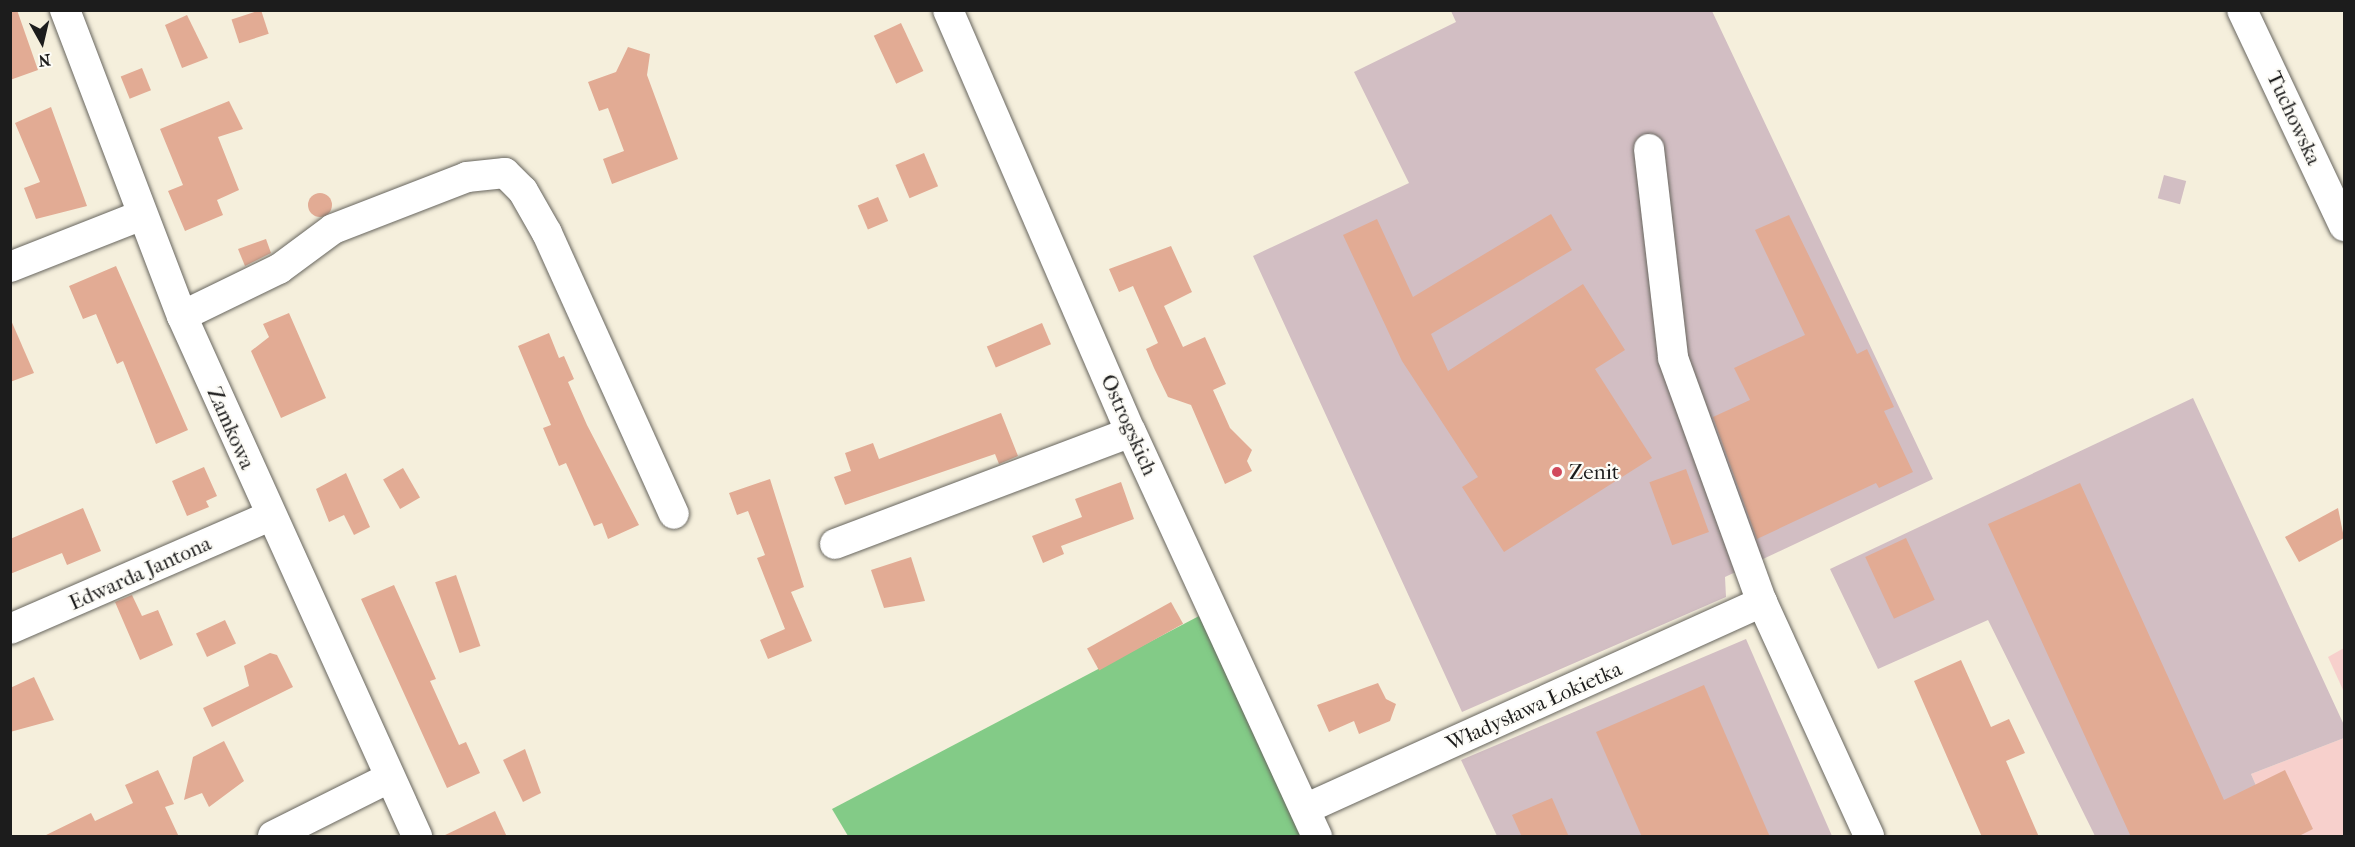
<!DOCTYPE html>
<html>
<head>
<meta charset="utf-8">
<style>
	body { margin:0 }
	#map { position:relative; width:2355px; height:847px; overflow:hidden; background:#f5efdc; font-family:"IM FELL French Canon",serif }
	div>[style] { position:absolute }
	.built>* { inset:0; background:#f7d0cc }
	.industrial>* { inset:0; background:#d2bec3; transform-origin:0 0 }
	.green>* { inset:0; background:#83cb87 }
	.building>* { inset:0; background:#e2ab94; transform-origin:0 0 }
	.round { border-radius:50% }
	.roads { filter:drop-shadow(0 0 2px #68665f) drop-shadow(0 0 2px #68665f) }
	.minor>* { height:30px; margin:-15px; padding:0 15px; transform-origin:15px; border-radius:15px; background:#fff }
	.dots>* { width:16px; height:16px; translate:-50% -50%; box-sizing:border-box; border:3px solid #fdfcf7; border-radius:50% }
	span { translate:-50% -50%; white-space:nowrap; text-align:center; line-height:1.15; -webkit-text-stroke:4.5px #fdfcf7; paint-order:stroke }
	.street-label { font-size:21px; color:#1c1c1c }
	.poi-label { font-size:21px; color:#1c1c1c }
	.left { translate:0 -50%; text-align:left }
	.frame { position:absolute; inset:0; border:12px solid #1c1c1c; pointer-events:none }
	.north { position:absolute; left:12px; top:12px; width:60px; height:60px; -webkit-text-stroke:4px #fdfcf7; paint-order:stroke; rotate:172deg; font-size:16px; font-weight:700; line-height:24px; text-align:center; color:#1c1c1c }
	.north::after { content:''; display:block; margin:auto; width:21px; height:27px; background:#1c1c1c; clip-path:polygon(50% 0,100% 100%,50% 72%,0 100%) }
</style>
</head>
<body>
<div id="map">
	<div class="built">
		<div style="clip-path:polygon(2344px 648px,2344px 692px,2328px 657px)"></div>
		<div style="clip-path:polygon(2344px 738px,2344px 836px,2278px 836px,2251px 774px)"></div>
	</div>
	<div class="industrial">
		<div style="clip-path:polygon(1451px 11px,1712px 11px,1933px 479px,1725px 577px,1726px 597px,1462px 712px,1253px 256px,1409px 183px,1354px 72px,1456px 22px)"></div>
		<div style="left:2164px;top:175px;width:23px;height:24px;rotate:15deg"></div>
		<div style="clip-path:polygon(2193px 398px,2344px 725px,2344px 738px,2251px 774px,2278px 836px,2095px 836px,1988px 620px,1878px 669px,1830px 569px)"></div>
		<div style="clip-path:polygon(1746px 639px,1832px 836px,1497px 836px,1461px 760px)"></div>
	</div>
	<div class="green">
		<div style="clip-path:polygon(1199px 616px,1305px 836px,848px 836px,832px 809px)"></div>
	</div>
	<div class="building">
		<div style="clip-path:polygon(10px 10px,17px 10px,38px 70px,10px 80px)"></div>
		<div style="left:261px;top:10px;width:25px;height:31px;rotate:72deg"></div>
		<div style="clip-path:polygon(187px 15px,208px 58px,182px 68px,165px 25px)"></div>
		<div style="left:901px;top:23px;width:53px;height:30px;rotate:65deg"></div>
		<div style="clip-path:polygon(628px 47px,650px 54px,647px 75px,678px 159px,612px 184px,603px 159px,624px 151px,608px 108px,599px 111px,588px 82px,616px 72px)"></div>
		<div style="left:142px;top:68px;width:24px;height:23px;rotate:68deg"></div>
		<div style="clip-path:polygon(229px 101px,243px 129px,218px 137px,239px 190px,217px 200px,223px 215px,185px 231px,168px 191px,183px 185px,160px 129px)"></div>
		<div style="clip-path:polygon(51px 107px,87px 206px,36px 219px,24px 188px,40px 182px,15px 123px)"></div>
		<div style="left:924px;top:153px;width:36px;height:31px;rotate:67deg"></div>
		<div class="round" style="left:308px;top:193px;width:24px;height:24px"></div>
		<div style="left:878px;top:197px;width:26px;height:22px;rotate:67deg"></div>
		<div style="clip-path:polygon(1551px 214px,1572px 250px,1431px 334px,1448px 371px,1583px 284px,1625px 350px,1595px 369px,1652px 458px,1504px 552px,1462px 487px,1478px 477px,1402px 361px,1343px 235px,1377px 219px,1413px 297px)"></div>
		<div style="clip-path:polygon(1789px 215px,1857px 354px,1867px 349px,1894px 407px,1884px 411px,1913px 472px,1879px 488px,1876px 483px,1757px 539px,1713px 417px,1750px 400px,1734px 368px,1805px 335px,1755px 230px)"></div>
		<div style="clip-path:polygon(266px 239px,271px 253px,245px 266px,238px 249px)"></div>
		<div style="clip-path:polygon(1171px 246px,1192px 292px,1164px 306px,1183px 347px,1205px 337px,1226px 384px,1213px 390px,1230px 428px,1252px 450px,1247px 461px,1252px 471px,1225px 484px,1191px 405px,1168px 397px,1154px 368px,1146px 349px,1158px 343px,1133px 286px,1119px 292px,1109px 269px)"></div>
		<div style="clip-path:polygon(116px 266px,188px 430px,156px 444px,123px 361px,117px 364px,96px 314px,83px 319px,69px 286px)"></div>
		<div style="clip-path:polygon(289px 313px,326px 398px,281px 418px,251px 351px,269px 337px,263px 324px)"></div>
		<div style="clip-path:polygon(10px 318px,34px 373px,10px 382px)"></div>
		<div style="left:1042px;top:323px;width:23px;height:60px;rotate:67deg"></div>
		<div style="clip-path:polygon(549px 333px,559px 358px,564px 356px,574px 379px,568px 382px,587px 425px,639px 525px,608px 539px,602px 523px,594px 526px,566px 463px,559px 466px,543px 428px,551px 425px,518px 346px)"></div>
		<div style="clip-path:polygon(1001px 413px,1018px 456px,999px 464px,995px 454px,845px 505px,834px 477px,851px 471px,845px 453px,873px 443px,879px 459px)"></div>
		<div style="clip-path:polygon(204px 467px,217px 496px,206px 501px,209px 507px,187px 516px,172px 481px)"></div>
		<div style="left:403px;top:468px;width:34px;height:23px;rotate:60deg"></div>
		<div style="left:1686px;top:469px;width:67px;height:39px;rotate:70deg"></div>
		<div style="clip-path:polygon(346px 473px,370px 527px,354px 535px,344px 515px,329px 522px,316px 489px)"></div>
		<div style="clip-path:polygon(770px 479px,804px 587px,791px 592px,812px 641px,768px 659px,760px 640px,785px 629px,757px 558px,765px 555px,748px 511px,737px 515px,729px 493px)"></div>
		<div style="clip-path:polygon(1121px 482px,1134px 519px,1061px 546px,1064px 554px,1043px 563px,1032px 536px,1082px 517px,1075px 499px)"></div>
		<div style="clip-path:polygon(2080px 483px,2224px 800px,2285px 770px,2313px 829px,2297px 837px,2131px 837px,1988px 524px)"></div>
		<div style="clip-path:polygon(83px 508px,101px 551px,67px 565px,62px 553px,10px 574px,10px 539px)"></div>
		<div style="clip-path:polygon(2338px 508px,2344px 538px,2299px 562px,2285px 537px)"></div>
		<div style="left:1906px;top:538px;width:68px;height:45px;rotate:65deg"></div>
		<div style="clip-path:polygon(911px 557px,925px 601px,884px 608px,871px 570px)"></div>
		<div style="left:456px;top:575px;width:75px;height:22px;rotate:71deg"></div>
		<div style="clip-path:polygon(394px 585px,436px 679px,430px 681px,459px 745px,466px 742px,480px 773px,447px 788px,361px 599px)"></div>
		<div style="clip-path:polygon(132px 595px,142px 616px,158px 610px,173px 645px,140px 660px,115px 602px)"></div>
		<div style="left:1171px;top:602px;width:25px;height:96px;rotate:61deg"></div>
		<div style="left:225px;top:620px;width:26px;height:32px;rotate:65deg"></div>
		<div style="clip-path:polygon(270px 653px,277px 655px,293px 687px,212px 727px,203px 708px,249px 686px,244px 666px)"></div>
		<div style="clip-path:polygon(1961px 660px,1991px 727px,2009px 719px,2025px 753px,2006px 761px,2039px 837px,1982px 837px,1914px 681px)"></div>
		<div style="clip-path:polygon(34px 677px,54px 720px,10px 732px,10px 688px)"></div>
		<div style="clip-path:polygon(1378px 683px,1386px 699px,1396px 704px,1390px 721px,1359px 734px,1354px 721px,1329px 732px,1317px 705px)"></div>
		<div style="clip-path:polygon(1704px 685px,1770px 837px,1642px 837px,1596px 732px)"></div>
		<div style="clip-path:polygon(224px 741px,244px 781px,209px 807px,202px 793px,184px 800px,193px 757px)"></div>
		<div style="clip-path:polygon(525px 749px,541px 793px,523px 802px,503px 760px)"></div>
		<div style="clip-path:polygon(158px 770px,174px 804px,165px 807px,179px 837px,42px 837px,91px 813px,95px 821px,133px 803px,125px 785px)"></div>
		<div style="clip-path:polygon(1552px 798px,1569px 837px,1522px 837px,1512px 815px)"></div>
		<div style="clip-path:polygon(495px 811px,507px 837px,441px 837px)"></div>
	</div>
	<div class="roads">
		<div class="minor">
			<div style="left:65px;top:10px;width:328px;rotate:69.1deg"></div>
			<div style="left:182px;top:316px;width:571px;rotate:65.68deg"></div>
			<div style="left:948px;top:10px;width:460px;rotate:66.6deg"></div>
			<div style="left:1131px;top:432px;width:445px;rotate:65.3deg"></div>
			<div style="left:2242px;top:10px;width:239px;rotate:64.7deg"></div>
			<div style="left:1649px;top:149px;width:210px;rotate:83.4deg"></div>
			<div style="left:1673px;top:358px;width:260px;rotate:70deg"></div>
			<div style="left:1762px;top:602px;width:257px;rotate:65.4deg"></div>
			<div style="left:10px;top:267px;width:142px;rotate:-21.5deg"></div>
			<div style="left:182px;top:316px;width:108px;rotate:-25.9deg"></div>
			<div style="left:279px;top:269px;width:67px;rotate:-36.5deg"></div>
			<div style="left:333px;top:229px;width:144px;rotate:-21.2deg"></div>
			<div style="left:467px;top:177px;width:38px;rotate:-6deg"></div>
			<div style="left:505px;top:173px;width:25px;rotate:45deg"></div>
			<div style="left:523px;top:191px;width:48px;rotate:60.3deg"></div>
			<div style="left:547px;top:233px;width:308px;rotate:65.7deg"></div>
			<div style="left:835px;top:544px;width:316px;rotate:-20.7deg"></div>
			<div style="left:10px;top:629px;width:283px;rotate:-23.5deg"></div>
			<div style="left:1305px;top:809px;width:502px;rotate:-24.37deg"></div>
			<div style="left:273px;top:836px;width:130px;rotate:-26.6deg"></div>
		</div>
	</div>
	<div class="dots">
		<div style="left:1557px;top:472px;background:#d1495b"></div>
	</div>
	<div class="street-label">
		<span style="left:2294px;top:118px;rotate:65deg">Tuchowska</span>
		<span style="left:1129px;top:425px;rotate:66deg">Ostrogskich</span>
		<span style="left:231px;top:428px;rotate:66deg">Zamkowa</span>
		<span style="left:140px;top:573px;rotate:-24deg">Edwarda Jantona</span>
		<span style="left:1534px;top:706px;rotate:-24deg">Władysława Łokietka</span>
	</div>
	<div class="poi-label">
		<span class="left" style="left:1569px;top:472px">Zenit</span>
	</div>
	<div class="frame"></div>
	<div class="north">N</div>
</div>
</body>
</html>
